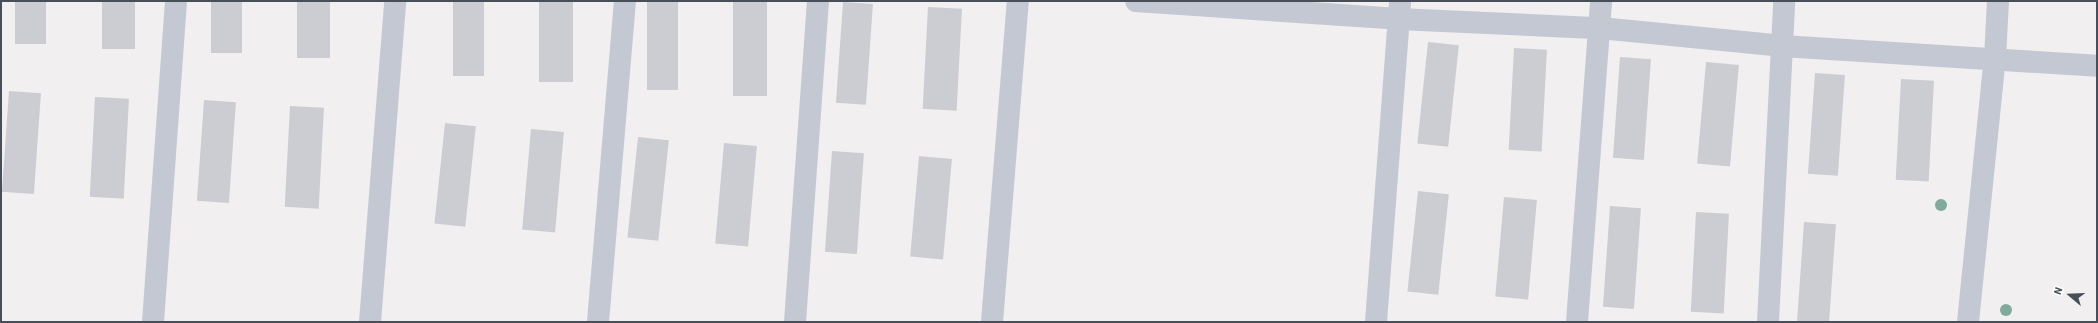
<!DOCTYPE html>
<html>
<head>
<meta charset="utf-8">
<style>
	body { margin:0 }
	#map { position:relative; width:2098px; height:323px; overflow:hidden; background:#f1efef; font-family:"Source Sans 3",sans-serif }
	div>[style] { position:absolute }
	.building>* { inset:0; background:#cccdd2; transform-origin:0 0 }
	.street>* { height:22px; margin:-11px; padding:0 11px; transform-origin:11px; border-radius:11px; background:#c4c8d2 }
	.trees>* { width:12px; height:12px; margin:-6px; border-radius:50%; background:#80aa9c }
	span { translate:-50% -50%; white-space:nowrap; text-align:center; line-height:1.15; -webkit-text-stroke:3px #fff; paint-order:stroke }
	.frame { position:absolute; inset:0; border:2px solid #494f59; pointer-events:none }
	.north { position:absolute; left:2050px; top:275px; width:40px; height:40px; -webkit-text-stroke:3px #fff; paint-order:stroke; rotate:289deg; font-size:11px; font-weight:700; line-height:16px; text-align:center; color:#494f59 }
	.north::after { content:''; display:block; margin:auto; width:14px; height:18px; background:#494f59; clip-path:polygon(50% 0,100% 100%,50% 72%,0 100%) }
</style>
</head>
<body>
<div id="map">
	<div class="building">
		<div style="left:15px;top:1px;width:31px;height:43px"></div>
		<div style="left:102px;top:1px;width:33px;height:48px"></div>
		<div style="left:211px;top:1px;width:31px;height:52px"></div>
		<div style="left:297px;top:1px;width:33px;height:57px"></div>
		<div style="left:453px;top:1px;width:31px;height:75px"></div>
		<div style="left:539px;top:1px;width:34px;height:81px"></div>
		<div style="left:647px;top:1px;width:31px;height:89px"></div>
		<div style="left:733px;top:1px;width:34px;height:95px"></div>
		<div style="left:843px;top:2px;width:30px;height:101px;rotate:4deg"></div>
		<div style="left:928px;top:7px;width:34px;height:102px;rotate:3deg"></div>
		<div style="left:1428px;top:42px;width:31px;height:102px;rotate:6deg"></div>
		<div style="left:1514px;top:48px;width:33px;height:102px;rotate:3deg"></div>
		<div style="left:1620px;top:57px;width:31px;height:101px;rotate:4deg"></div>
		<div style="left:1706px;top:62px;width:33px;height:102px;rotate:5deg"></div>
		<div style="left:1815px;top:73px;width:30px;height:101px;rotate:4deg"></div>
		<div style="left:1901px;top:79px;width:33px;height:101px;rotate:3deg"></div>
		<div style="left:9px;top:91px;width:32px;height:101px;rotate:4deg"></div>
		<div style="left:95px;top:97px;width:34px;height:100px;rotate:3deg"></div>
		<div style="left:204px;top:100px;width:32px;height:101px;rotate:4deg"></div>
		<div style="left:290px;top:106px;width:34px;height:101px;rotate:3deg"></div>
		<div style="left:445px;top:123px;width:31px;height:101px;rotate:6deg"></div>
		<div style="left:531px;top:129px;width:33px;height:101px;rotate:5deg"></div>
		<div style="left:638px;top:137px;width:31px;height:101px;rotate:6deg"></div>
		<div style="left:724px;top:143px;width:33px;height:101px;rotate:5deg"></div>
		<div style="left:832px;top:151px;width:32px;height:101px;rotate:4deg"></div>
		<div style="left:919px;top:156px;width:33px;height:101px;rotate:5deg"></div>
		<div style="left:1418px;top:191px;width:31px;height:101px;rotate:6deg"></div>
		<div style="left:1504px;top:197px;width:33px;height:100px;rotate:5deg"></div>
		<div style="left:1610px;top:206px;width:31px;height:101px;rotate:4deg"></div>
		<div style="left:1696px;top:212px;width:33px;height:100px;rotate:3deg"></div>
		<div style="left:1804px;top:222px;width:32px;height:100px;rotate:4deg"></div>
	</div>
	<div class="street">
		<div style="left:1136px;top:1px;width:263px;rotate:3.9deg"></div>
		<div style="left:1398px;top:19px;width:202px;rotate:2.6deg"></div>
		<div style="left:1600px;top:28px;width:183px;rotate:5.6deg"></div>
		<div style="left:1782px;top:46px;width:316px;rotate:3.6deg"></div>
		<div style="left:153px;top:322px;width:322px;rotate:-85.9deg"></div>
		<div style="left:370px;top:322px;width:322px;rotate:-85.5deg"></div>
		<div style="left:598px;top:322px;width:322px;rotate:-85.2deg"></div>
		<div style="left:795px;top:322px;width:322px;rotate:-85.9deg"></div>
		<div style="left:992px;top:322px;width:322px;rotate:-85.4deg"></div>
		<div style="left:1376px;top:322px;width:322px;rotate:-85.7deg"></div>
		<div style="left:1577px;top:322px;width:322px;rotate:-85.7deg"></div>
		<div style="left:1768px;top:322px;width:321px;rotate:-87.1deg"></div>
		<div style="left:1968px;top:322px;width:265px;rotate:-84.2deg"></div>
		<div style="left:1995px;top:58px;width:57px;rotate:-87deg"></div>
	</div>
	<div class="trees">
		<div style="left:1941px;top:205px"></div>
		<div style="left:2006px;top:310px"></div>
	</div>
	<div class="frame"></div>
	<div class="north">N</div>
</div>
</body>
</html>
